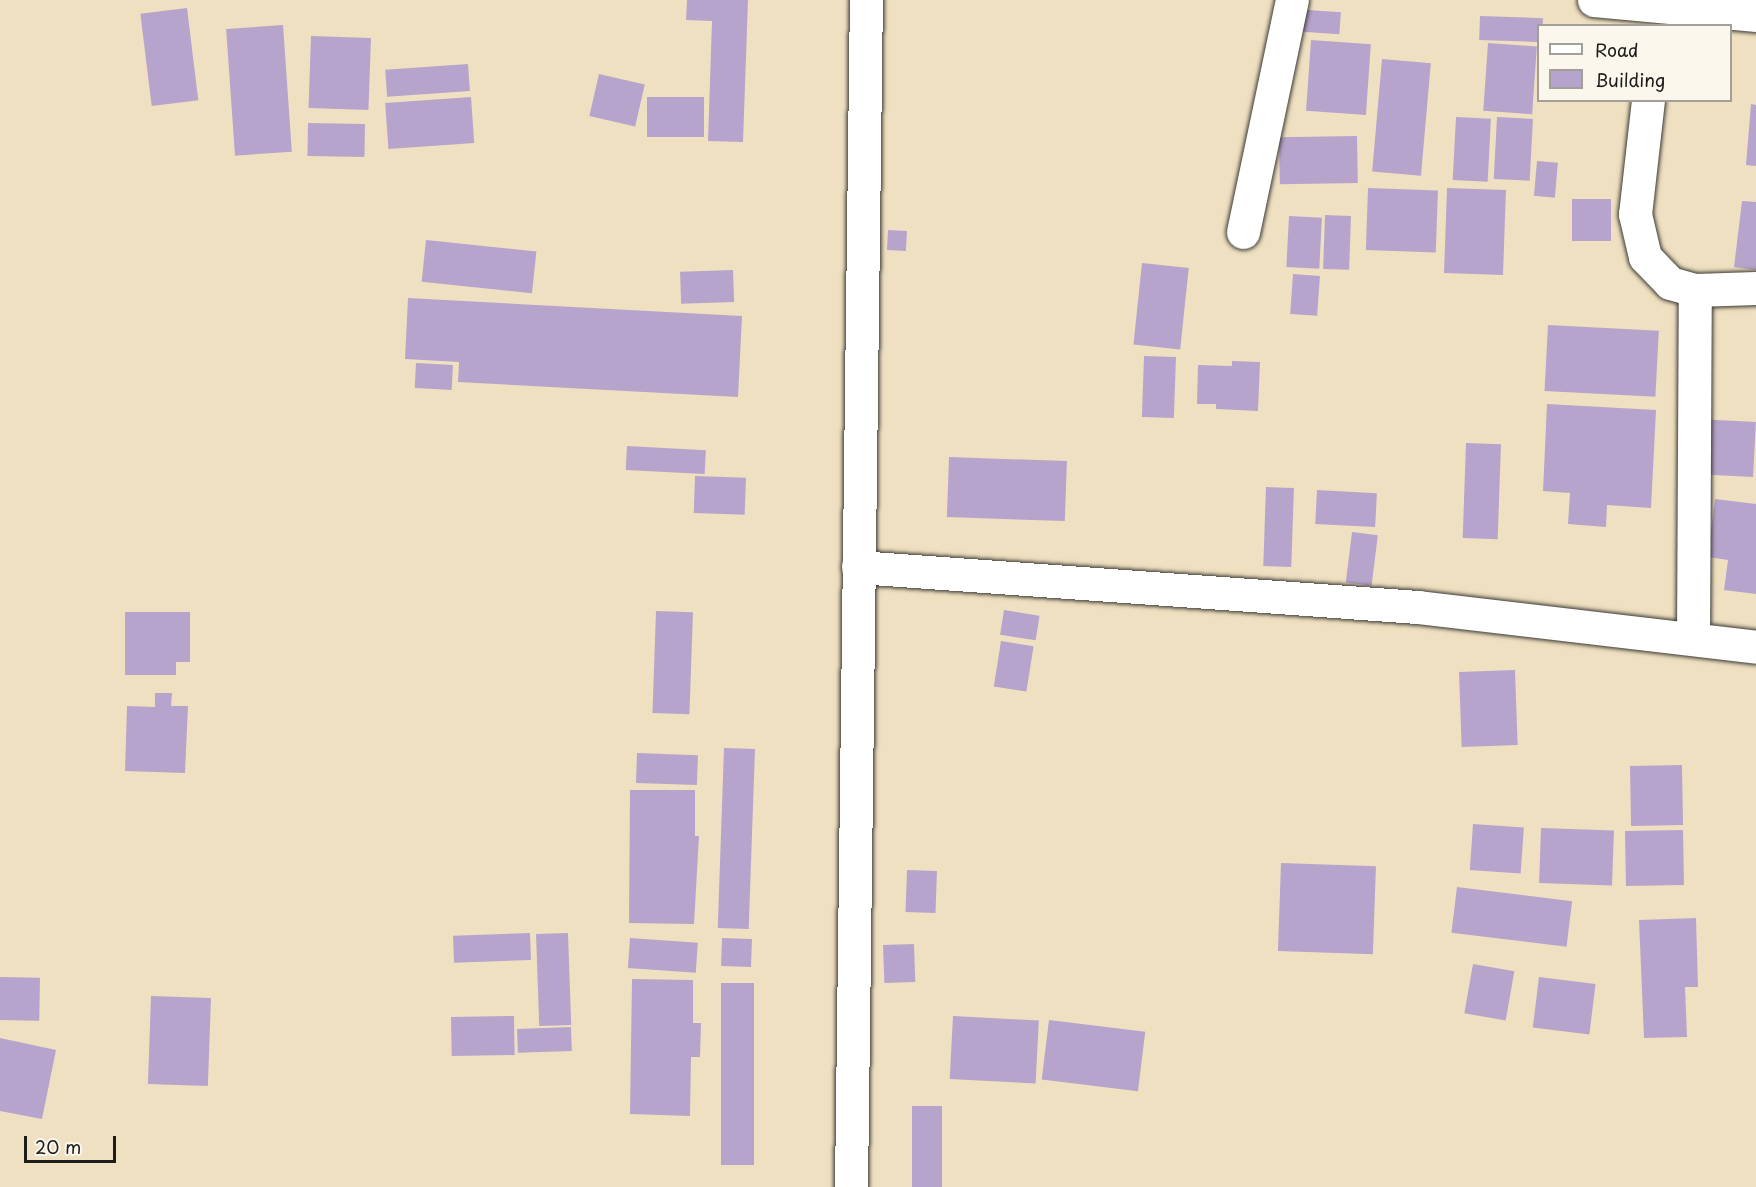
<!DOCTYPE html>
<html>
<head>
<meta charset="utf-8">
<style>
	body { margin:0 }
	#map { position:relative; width:1756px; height:1187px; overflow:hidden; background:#efe0c1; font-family:"Playpen Sans",sans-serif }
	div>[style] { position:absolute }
	.building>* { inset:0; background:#b7a4cc; transform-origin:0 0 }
	.roads { filter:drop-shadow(0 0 2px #3c3935) drop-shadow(0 0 2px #3c3935) }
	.street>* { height:33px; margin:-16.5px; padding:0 16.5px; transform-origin:16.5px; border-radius:16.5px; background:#fff }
	.secondary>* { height:33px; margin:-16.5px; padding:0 16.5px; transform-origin:16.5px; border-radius:16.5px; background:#fff }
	span { translate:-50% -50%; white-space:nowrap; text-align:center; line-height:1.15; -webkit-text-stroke:5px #fbf7ec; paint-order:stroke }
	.legend { position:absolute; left:1537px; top:24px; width:195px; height:78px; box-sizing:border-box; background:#fbf7ec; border:2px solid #a29f99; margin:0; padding:8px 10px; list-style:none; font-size:18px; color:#1c1c1c }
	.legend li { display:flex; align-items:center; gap:12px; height:30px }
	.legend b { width:30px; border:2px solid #a29f99 }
	.scale { position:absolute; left:24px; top:1136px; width:92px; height:27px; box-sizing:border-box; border:3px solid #1c1c1c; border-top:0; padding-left:8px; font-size:18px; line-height:21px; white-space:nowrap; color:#1c1c1c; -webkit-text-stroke:4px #fbf7ec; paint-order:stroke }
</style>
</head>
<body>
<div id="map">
	<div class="building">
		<div style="clip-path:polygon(687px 0,748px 0,743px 142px,708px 141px,712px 21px,686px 20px)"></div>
		<div style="left:187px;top:8px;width:93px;height:47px;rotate:83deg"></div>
		<div style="left:1293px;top:9px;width:48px;height:22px;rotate:4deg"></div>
		<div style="left:1480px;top:16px;width:63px;height:24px;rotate:2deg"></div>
		<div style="left:283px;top:25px;width:127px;height:57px;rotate:86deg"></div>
		<div style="left:311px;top:36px;width:60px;height:72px;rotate:2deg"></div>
		<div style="left:1311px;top:40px;width:60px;height:71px;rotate:4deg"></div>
		<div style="left:1488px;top:43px;width:49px;height:68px;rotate:4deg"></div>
		<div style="left:1382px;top:59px;width:49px;height:113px;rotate:5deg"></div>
		<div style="left:468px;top:64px;width:27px;height:83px;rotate:86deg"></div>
		<div style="left:599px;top:74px;width:47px;height:43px;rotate:13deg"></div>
		<div style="left:471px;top:97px;width:46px;height:86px;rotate:86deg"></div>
		<div style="left:647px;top:97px;width:57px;height:40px"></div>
		<div style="clip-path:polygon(1751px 104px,1756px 105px,1756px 166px,1746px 165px)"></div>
		<div style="left:1456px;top:117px;width:35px;height:63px;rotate:3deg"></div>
		<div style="left:1497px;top:117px;width:36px;height:62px;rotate:3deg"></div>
		<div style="left:308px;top:123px;width:57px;height:33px;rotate:1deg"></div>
		<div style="left:1357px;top:136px;width:47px;height:78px;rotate:89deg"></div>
		<div style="left:1537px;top:161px;width:21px;height:35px;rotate:5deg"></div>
		<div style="left:1368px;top:188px;width:70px;height:62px;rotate:2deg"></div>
		<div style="left:1447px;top:188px;width:59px;height:85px;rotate:2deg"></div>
		<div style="left:1572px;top:199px;width:39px;height:42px"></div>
		<div style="clip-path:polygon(1742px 201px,1756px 202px,1756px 270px,1734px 267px)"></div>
		<div style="left:1325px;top:215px;width:26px;height:54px;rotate:2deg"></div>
		<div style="left:1289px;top:216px;width:33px;height:51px;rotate:3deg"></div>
		<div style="left:888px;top:230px;width:19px;height:20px;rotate:3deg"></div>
		<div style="left:426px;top:240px;width:111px;height:42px;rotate:6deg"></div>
		<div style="left:1142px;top:263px;width:47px;height:82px;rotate:6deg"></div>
		<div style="left:733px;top:270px;width:32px;height:53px;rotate:88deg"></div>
		<div style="left:1293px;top:274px;width:27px;height:40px;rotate:4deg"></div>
		<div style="clip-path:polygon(408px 298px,742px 316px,738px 397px,458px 382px,459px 362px,405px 359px)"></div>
		<div style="left:1548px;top:325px;width:111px;height:66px;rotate:3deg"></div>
		<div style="left:1144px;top:356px;width:32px;height:61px;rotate:2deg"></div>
		<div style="clip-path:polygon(1232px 361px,1260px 362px,1258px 411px,1216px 409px,1216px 404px,1197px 404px,1198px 365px,1232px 366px)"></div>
		<div style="left:416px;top:363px;width:37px;height:25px;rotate:3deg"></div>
		<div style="clip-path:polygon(1547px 404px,1656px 410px,1651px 508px,1607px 505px,1606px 527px,1568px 524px,1570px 493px,1543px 491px)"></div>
		<div style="left:1697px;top:419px;width:59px;height:55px;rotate:3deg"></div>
		<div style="left:1466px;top:443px;width:35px;height:95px;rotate:2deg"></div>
		<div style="left:627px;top:446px;width:79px;height:24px;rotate:3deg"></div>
		<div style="left:949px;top:457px;width:118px;height:60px;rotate:2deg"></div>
		<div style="left:695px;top:476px;width:51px;height:37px;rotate:2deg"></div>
		<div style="left:1266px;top:487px;width:28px;height:79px;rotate:2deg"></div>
		<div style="left:1317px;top:490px;width:60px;height:34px;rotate:3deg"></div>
		<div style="clip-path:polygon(1715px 499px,1756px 504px,1756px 594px,1724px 590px,1728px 560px,1708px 557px)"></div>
		<div style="left:1352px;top:532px;width:26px;height:51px;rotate:7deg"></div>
		<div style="left:1004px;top:610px;width:36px;height:25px;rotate:9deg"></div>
		<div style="left:656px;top:611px;width:37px;height:102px;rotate:2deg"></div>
		<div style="clip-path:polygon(125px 612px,190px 612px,190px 662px,176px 662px,176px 675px,125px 675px)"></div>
		<div style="left:1001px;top:641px;width:33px;height:46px;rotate:9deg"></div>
		<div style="left:1515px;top:670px;width:75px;height:56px;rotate:88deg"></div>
		<div style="clip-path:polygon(155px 693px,172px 693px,171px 706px,188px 706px,185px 773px,125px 771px,127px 706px,155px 707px)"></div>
		<div style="left:724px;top:748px;width:31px;height:180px;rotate:2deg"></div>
		<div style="left:637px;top:753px;width:61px;height:30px;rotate:2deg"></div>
		<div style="left:1682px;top:765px;width:60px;height:52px;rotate:89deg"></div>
		<div style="clip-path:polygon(630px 790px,695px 790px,695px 836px,699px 836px,694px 924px,629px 923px)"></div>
		<div style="left:1473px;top:824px;width:51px;height:46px;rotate:4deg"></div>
		<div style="left:1541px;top:828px;width:73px;height:55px;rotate:2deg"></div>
		<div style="left:1683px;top:830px;width:55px;height:58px;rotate:89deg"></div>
		<div style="left:1281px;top:863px;width:95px;height:88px;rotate:2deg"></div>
		<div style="left:907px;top:870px;width:30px;height:42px;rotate:2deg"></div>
		<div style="left:1457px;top:887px;width:116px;height:46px;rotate:7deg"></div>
		<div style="clip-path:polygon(1696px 918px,1698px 987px,1685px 987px,1687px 1037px,1644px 1038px,1639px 920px)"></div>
		<div style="left:530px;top:933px;width:27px;height:77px;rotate:88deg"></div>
		<div style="left:568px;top:933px;width:92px;height:32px;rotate:88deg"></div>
		<div style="left:630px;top:938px;width:68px;height:30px;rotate:4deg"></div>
		<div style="left:722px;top:938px;width:30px;height:28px;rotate:2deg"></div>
		<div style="left:914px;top:944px;width:38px;height:31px;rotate:88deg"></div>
		<div style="left:1473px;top:964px;width:42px;height:50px;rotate:10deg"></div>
		<div style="left:0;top:977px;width:40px;height:43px;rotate:1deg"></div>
		<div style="left:1539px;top:977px;width:57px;height:51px;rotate:7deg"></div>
		<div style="clip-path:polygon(632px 979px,693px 980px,693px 1023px,701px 1023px,700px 1057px,691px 1057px,690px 1116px,630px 1114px)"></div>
		<div style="left:721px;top:983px;width:33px;height:182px"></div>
		<div style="left:151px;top:996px;width:60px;height:88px;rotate:2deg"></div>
		<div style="left:514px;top:1016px;width:39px;height:63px;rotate:89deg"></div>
		<div style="left:953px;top:1016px;width:86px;height:63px;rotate:3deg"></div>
		<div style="left:1049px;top:1020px;width:97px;height:60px;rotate:7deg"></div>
		<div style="left:571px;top:1027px;width:24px;height:54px;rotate:88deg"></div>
		<div style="clip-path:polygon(0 1038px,56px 1050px,42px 1119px,0 1111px)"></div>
		<div style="left:912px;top:1106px;width:30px;height:81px"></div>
	</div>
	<div class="roads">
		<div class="street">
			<div style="left:1594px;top:0;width:163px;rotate:5.3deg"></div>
			<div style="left:1648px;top:100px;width:115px;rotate:96.5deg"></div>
			<div style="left:1635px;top:214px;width:44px;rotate:76.9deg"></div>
			<div style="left:1645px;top:257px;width:36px;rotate:46deg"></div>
			<div style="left:1670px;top:283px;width:26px;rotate:16deg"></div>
			<div style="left:1695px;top:290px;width:61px;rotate:-1.9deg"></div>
			<div style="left:1243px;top:232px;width:237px;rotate:-78.1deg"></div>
			<div style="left:858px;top:567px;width:561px;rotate:4.09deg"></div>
			<div style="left:1418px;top:607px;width:340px;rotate:6.7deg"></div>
			<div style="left:1693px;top:639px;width:349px;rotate:-89.7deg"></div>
		</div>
		<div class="secondary">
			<div style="left:851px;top:1187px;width:1187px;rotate:-89.28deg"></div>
		</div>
	</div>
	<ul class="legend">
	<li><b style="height:8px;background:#fff"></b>Road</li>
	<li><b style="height:16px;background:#b7a4cc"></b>Building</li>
	</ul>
	<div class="scale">20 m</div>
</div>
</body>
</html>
